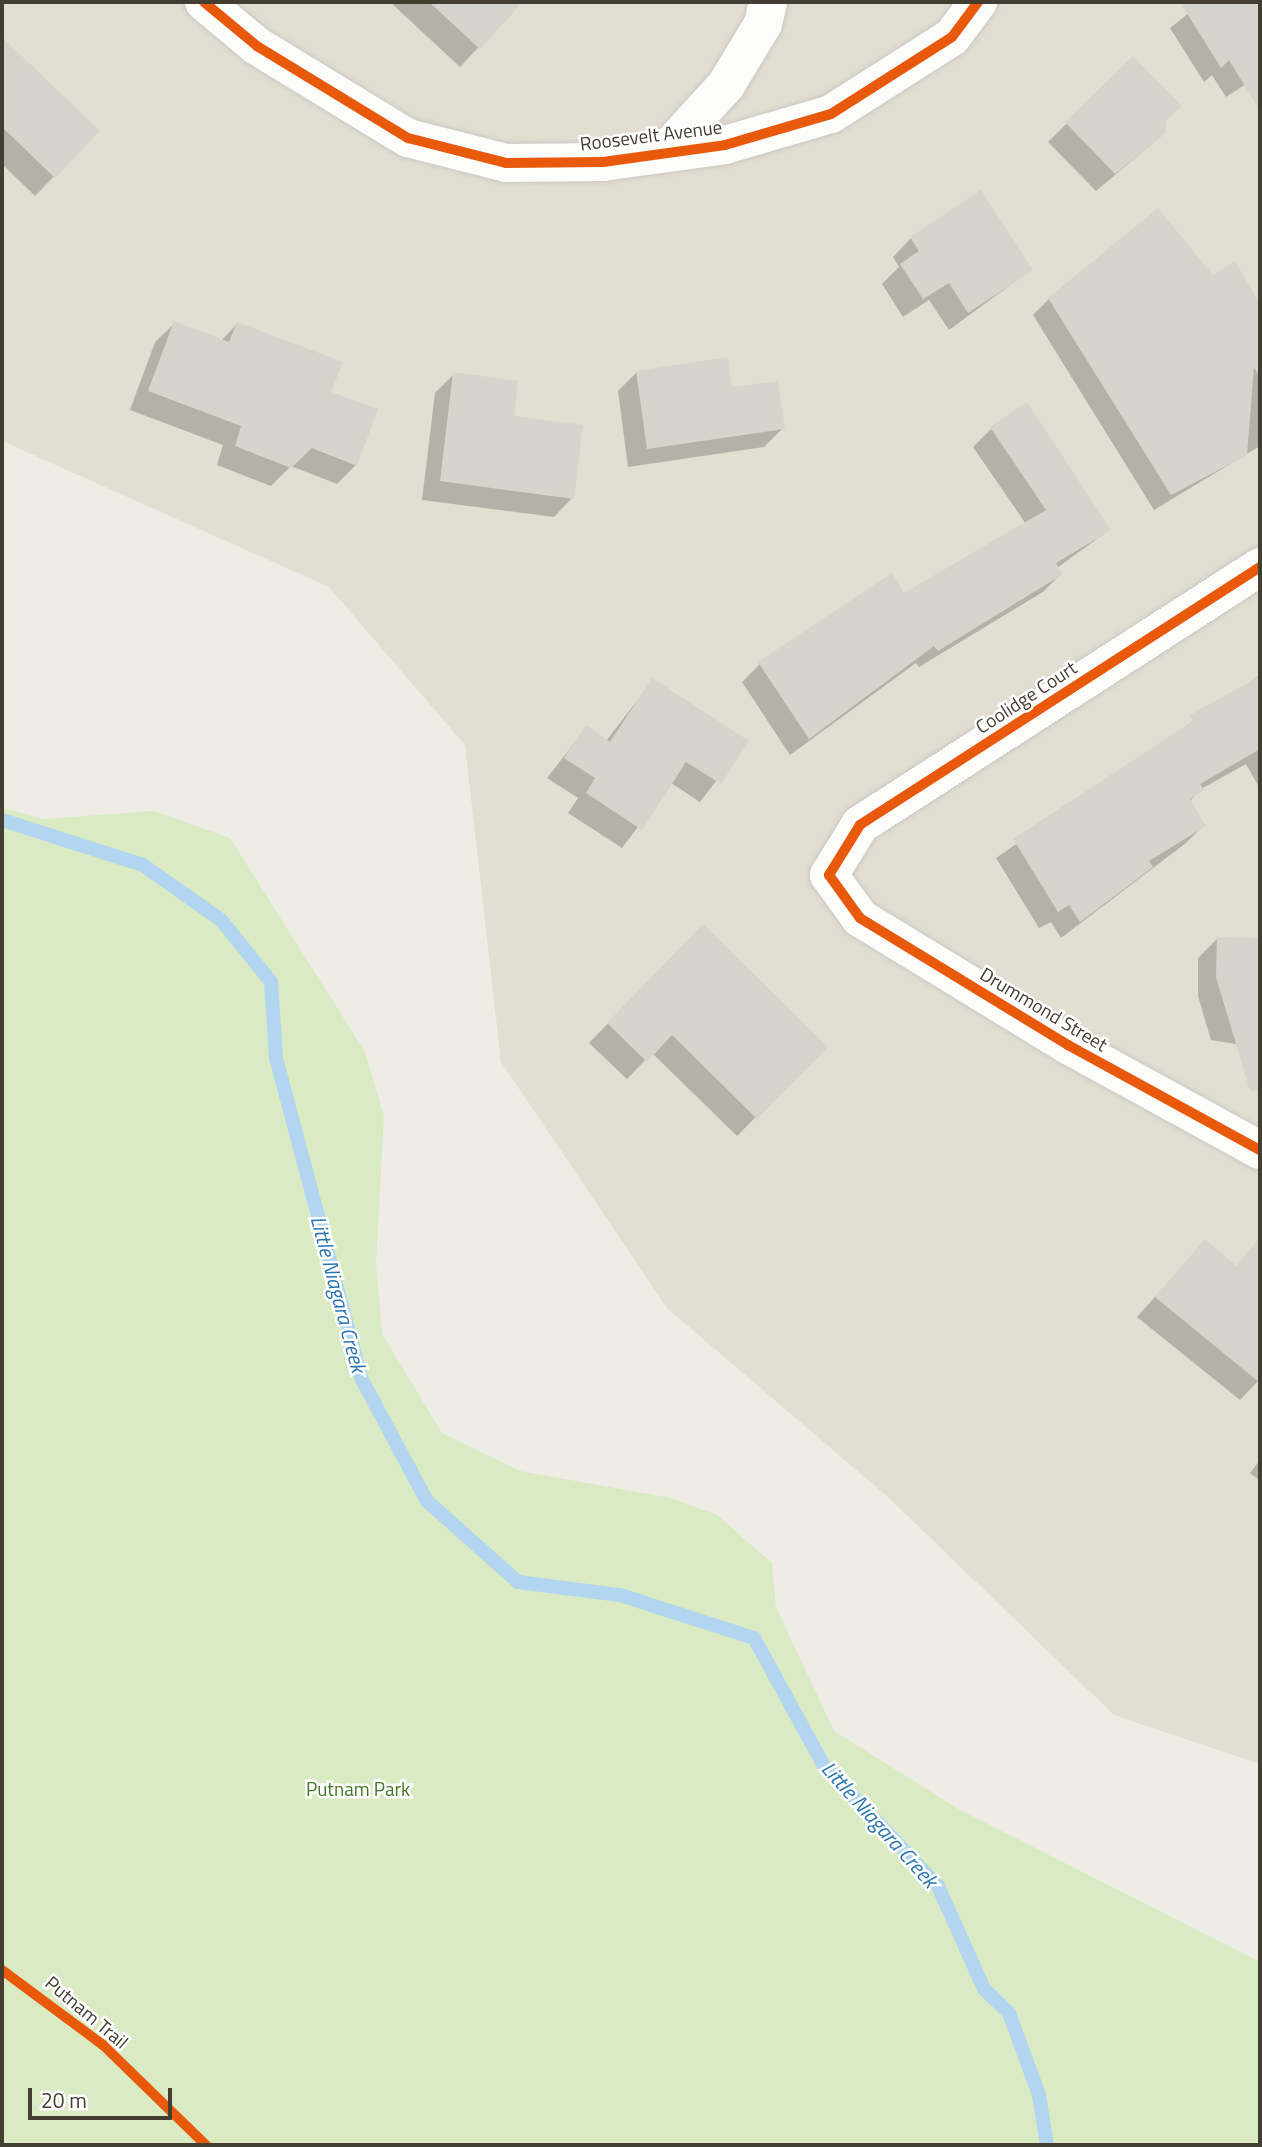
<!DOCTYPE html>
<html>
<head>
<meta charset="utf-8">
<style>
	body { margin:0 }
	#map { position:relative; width:1262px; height:2147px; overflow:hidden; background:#eeece5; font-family:"Titillium Web",sans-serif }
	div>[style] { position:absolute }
	.residential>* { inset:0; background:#e3ded2 }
	.green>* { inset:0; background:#daeac3 }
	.shadow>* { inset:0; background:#0003 }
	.stream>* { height:14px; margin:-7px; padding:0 7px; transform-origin:7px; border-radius:7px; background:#b2d6ef }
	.building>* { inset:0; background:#d7d4cd }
	.roads { filter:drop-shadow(0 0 2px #cac8c1) drop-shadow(0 0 2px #cac8c1) }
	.minor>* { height:38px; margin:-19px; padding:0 19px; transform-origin:19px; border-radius:19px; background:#fcfcfb }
	.cycleway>* { height:10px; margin:-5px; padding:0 5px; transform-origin:5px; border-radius:5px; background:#e8590c }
	span { translate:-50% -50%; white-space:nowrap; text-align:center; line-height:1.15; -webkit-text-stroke:5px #fff; paint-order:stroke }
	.street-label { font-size:19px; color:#433d32 }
	.park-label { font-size:19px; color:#417624 }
	.water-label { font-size:21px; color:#2874b2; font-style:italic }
	.frame { position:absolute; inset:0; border:4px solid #433d32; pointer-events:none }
	.scale { position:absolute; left:28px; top:2088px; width:144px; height:32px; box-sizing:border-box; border:4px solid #433d32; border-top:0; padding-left:9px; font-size:21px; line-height:24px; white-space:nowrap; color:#433d32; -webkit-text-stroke:5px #fff; paint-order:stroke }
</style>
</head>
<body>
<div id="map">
	<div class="residential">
		<div style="clip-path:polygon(2px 2px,1260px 2px,1260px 1764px,1114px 1715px,889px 1498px,667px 1308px,501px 1062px,465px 745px,329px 587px,2px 441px)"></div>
	</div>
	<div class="green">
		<div style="clip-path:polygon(2px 808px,44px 819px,154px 811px,230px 838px,365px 1052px,384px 1116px,376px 1263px,382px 1334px,442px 1433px,520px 1471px,671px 1498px,717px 1515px,772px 1563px,776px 1607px,834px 1731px,960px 1810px,1260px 1962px,1260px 2145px,2px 2145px)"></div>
	</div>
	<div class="shadow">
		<div style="clip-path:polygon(390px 2px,521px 2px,460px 67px)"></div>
		<div style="clip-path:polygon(1203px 2px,1260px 2px,1260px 75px,1226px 97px,1212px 75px,1204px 82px,1170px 28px)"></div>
		<div style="clip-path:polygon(2px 40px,98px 131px,35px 196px,2px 164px)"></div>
		<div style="clip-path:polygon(1133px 58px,1165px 133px,1096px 191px,1048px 142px)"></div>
		<div style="clip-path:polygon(911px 238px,1031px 270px,949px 330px,929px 300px,903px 317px,882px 284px,899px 267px,893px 257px)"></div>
		<div style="clip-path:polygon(1234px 264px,1260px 308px,1260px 446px,1154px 510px,1033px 315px,1049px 299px,1212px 277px)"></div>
		<div style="clip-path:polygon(174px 324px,221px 341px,237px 324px,356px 465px,337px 484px,291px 466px,271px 486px,217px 465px,223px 445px,130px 410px,155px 342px)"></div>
		<div style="clip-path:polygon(637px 372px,730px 389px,783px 428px,764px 447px,628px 467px,618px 391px)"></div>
		<div style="clip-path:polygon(454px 374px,512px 417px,572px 498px,554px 517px,422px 500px,435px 393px)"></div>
		<div style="clip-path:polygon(991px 429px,1109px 530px,1057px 568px,1061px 574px,1043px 592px,919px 667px,916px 663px,790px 755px,742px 682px,760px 664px,904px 595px,1026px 524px,973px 447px)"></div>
		<div style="clip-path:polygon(1260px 675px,1260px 789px,1246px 764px,1201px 789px,1189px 802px,1204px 825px,1186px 843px,1061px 938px,1051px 922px,1039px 928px,996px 858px)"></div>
		<div style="clip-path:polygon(653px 680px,747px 741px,700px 802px,671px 783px,622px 848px,568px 813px,578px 798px,547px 778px,586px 728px,606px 741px)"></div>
		<div style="clip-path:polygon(703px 927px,825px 1047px,737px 1136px,652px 1053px,627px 1079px,589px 1043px)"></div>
		<div style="clip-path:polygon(1217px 939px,1260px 940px,1260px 1048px,1211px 1040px,1198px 996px,1198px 958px)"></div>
		<div style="clip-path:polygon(1187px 1261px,1235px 1268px,1241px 1262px,1260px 1279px,1260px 1379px,1240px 1400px,1137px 1317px)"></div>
		<div style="clip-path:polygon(1260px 1460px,1260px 1481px,1250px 1473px)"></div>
	</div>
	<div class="stream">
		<div style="left:2px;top:820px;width:148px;rotate:17.7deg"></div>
		<div style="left:143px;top:865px;width:95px;rotate:35.2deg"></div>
		<div style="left:221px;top:920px;width:80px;rotate:51.1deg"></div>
		<div style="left:271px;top:982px;width:76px;rotate:86.2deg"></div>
		<div style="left:276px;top:1058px;width:331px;rotate:75.1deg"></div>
		<div style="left:361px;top:1378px;width:140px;rotate:61.8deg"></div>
		<div style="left:427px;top:1501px;width:122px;rotate:41.7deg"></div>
		<div style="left:518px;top:1582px;width:103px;rotate:7.3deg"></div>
		<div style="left:620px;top:1595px;width:141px;rotate:17.8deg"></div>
		<div style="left:754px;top:1638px;width:146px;rotate:61.3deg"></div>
		<div style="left:824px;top:1766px;width:166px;rotate:46.5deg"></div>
		<div style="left:938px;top:1886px;width:113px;rotate:65.9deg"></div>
		<div style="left:984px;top:1989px;width:35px;rotate:44deg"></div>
		<div style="left:1009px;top:2013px;width:87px;rotate:69.9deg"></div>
		<div style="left:1039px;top:2095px;width:51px;rotate:80.9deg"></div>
	</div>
	<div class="building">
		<div style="clip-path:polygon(429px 2px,523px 2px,480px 49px)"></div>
		<div style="clip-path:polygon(1180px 2px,1260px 2px,1260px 111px,1229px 60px,1221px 68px)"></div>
		<div style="clip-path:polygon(2px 37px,100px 131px,55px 178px,2px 127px)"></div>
		<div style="clip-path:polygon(1133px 56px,1182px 106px,1166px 121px,1166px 133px,1115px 174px,1065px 122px)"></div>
		<div style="clip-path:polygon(981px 190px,1033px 270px,968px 313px,949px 283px,923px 299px,900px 264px,919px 251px,910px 237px)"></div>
		<div style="clip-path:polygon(1158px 208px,1213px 275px,1235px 261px,1260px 304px,1260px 378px,1254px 367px,1247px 455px,1171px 495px,1048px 298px)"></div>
		<div style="clip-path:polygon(174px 321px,229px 342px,237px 322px,343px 362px,331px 392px,378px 409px,357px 466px,312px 448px,291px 468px,235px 446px,241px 426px,148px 391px)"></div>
		<div style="clip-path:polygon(728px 357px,732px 387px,778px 381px,785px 429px,647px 449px,636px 371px)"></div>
		<div style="clip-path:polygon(453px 372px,518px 381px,514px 416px,583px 425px,574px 499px,440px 481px)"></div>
		<div style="clip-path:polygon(1027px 402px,1111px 530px,1056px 563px,1063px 574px,938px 651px,934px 646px,809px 739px,758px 662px,892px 573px,904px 593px,1046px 510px,990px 427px)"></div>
		<div style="clip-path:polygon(1260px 676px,1260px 749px,1200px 784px,1204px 790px,1190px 799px,1206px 826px,1149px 861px,1153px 867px,1080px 922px,1069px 905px,1058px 912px,1013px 839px,1193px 721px,1190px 715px)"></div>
		<div style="clip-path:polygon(652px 678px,749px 741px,721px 784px,686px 762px,642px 830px,586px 793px,595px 778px,564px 758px,586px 725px,610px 742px)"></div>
		<div style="clip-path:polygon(703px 924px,828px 1047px,757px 1119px,672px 1035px,647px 1062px,607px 1023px)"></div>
		<div style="clip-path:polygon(1217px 937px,1260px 938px,1260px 1090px,1250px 1091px,1216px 977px)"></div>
		<div style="clip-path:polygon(1260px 1237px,1260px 1383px,1155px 1297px,1205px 1239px,1236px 1266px)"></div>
	</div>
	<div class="roads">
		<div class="minor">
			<div style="left:204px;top:2px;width:69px;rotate:39.7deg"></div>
			<div style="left:257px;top:46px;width:177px;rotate:31.4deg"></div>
			<div style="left:408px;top:138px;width:101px;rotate:14.3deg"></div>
			<div style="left:506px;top:163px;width:97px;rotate:-0.6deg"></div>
			<div style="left:603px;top:162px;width:123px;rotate:-7.9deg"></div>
			<div style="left:725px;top:145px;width:110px;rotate:-16.3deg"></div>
			<div style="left:831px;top:114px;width:143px;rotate:-32.5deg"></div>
			<div style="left:952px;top:37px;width:44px;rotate:-53.4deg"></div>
			<div style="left:664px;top:153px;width:92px;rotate:-47.6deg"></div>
			<div style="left:726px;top:85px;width:71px;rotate:-58.8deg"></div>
			<div style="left:763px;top:24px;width:23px;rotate:-77deg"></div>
			<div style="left:1260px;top:567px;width:476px;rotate:147.2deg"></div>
			<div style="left:860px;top:825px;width:59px;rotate:121.8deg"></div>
			<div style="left:829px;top:875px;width:53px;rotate:54.2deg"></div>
			<div style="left:860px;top:918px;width:244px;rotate:31.4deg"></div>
			<div style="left:1068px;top:1045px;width:219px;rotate:28.7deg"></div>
		</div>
	</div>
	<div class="cycleway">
		<div style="left:204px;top:2px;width:69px;rotate:39.7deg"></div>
		<div style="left:257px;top:46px;width:177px;rotate:31.4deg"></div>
		<div style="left:408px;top:138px;width:101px;rotate:14.3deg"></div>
		<div style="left:506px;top:163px;width:97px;rotate:-0.6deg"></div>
		<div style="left:603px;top:162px;width:123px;rotate:-7.9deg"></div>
		<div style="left:725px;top:145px;width:110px;rotate:-16.3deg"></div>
		<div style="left:831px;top:114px;width:143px;rotate:-32.5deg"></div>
		<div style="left:952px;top:37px;width:44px;rotate:-53.4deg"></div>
		<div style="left:1260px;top:567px;width:476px;rotate:147.2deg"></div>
		<div style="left:860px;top:825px;width:59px;rotate:121.8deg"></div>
		<div style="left:829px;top:875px;width:53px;rotate:54.2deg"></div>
		<div style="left:860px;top:918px;width:244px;rotate:31.4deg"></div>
		<div style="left:1068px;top:1045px;width:219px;rotate:28.7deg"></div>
		<div style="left:2px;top:1970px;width:126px;rotate:36.6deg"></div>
		<div style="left:103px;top:2045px;width:144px;rotate:44.2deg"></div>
	</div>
	<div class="street-label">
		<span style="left:651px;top:135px;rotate:-7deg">Roosevelt Avenue</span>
		<span style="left:1026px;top:697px;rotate:-33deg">Coolidge Court</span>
		<span style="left:1044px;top:1009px;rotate:31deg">Drummond Street</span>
		<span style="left:87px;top:2012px;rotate:40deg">Putnam Trail</span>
	</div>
	<div class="park-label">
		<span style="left:358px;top:1789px">Putnam Park</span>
	</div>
	<div class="water-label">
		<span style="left:339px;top:1294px;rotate:75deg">Little Niagara Creek</span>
		<span style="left:880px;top:1824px;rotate:48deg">Little Niagara Creek</span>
	</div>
	<div class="frame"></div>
	<div class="scale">20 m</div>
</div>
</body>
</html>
